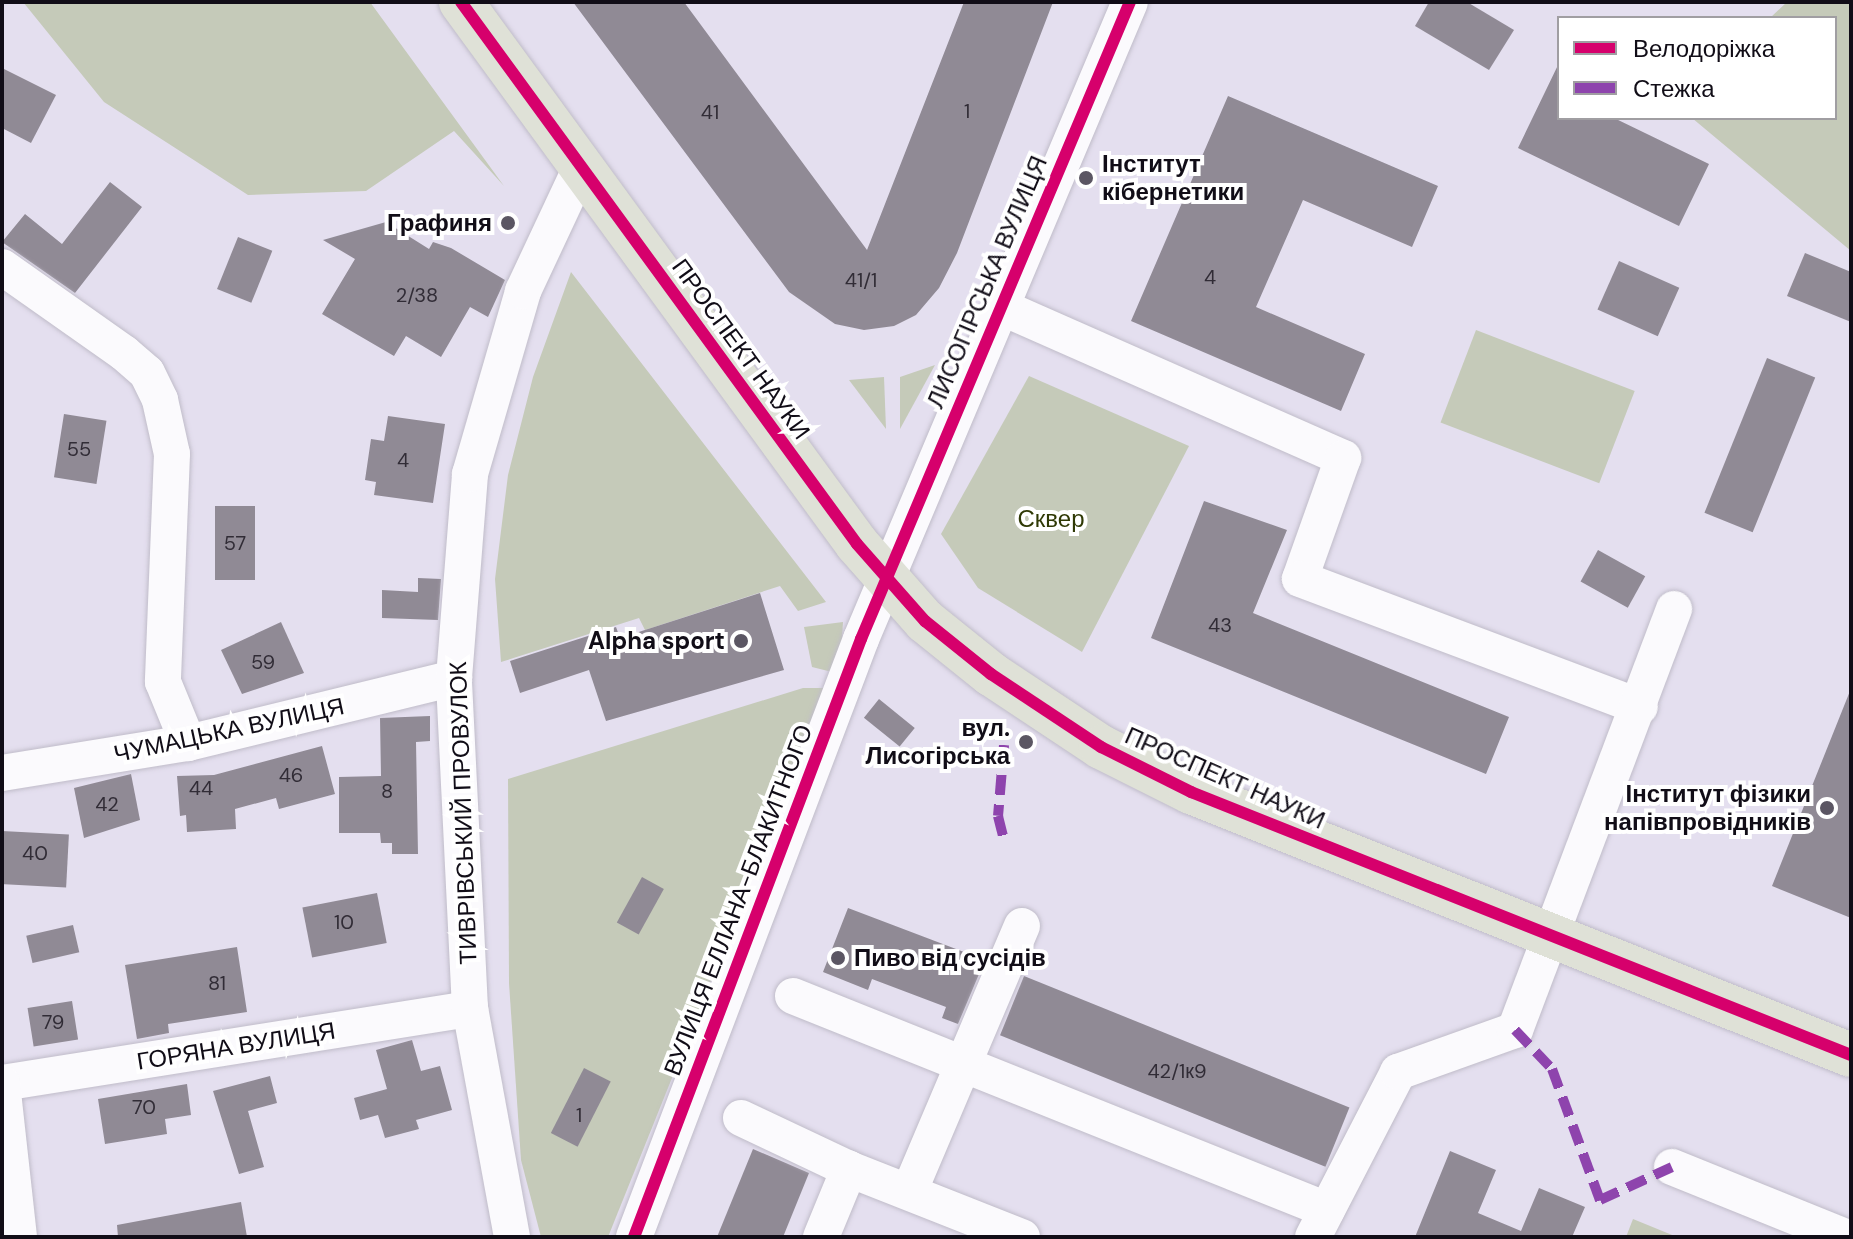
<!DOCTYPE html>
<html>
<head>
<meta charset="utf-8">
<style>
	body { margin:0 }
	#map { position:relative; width:1853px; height:1239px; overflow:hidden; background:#e4dfef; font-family:"DM Sans",sans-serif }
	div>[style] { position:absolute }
	.green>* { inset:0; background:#c5cab9; transform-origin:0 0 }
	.building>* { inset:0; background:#908a95; transform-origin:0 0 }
	.roads { filter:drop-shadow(0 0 2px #c0bcc9) drop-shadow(0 0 2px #c0bcc9) }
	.minor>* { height:36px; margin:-18px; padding:0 18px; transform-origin:18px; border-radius:18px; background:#fbfafd }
	.major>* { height:44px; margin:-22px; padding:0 22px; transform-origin:22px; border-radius:22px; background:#dfe1d7 }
	.quiet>* { height:10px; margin-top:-5px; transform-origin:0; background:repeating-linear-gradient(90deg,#8e44ad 0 20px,transparent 0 30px) }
	.cycleway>* { height:12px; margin:-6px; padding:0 6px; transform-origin:6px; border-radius:6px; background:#d6006c }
	.dots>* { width:22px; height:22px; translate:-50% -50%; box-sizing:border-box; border:4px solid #fff; border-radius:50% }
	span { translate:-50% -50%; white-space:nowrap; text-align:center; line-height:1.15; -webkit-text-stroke:8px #fff; paint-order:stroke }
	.number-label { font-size:20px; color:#312c36 }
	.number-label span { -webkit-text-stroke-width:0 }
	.poi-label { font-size:24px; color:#110d17; font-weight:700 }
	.left { translate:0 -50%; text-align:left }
	.right { translate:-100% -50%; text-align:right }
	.street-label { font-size:24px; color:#110d17 }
	.park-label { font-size:24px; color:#2f3905 }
	.frame { position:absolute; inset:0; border:4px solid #110d17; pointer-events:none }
	.legend { position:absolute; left:1557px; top:16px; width:280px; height:104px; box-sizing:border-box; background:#fff; border:2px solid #a09ea2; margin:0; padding:10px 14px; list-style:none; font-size:24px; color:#110d17 }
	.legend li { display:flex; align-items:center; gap:16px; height:40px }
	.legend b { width:40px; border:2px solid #a09ea2 }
</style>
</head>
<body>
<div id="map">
	<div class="green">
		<div style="clip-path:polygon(23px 2px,370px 2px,504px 186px,454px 131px,366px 191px,248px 195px,104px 102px)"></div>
		<div style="clip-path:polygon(1787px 2px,1851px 2px,1851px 251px,1692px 118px,1835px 118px,1835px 18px,1770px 18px)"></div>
		<div style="clip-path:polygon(571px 272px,826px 602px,798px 611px,780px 586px,645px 630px,639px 618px,501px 662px,495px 579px,508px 475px,533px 377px)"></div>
		<div style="left:1476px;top:330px;width:170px;height:99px;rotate:21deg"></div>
		<div style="clip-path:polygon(935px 365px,900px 429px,900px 377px)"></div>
		<div style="clip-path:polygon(1029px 376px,1189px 446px,1082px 652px,978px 588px,941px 534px)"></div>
		<div style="clip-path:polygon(884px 377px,886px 429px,849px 380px)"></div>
		<div style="clip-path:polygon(843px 622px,840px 674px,812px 667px,804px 627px)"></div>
		<div style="clip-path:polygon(803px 688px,829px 688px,608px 1237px,541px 1237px,521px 1160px,509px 983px,508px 779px)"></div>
		<div style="clip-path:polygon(1633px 1219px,1677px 1237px,1626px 1237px)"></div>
	</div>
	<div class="building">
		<div style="clip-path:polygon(573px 2px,684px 2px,867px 250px,964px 2px,1053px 2px,957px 253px,939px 288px,916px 315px,894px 326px,864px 330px,835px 324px,789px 292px)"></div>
		<div style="clip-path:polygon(1429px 2px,1467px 2px,1514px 30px,1489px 70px,1415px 26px)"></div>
		<div style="clip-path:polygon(1559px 63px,1559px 118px,1614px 118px,1709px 164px,1679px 226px,1518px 148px)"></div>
		<div style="clip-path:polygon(2px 68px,56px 95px,31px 143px,2px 128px)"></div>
		<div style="clip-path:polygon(1228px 96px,1438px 186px,1412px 247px,1303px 200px,1256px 307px,1365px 354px,1341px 411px,1131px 321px)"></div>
		<div style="clip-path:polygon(110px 182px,142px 207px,75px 293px,2px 242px,25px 214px,62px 244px)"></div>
		<div style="clip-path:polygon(386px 222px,429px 249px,433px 242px,451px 248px,505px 280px,488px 317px,470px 307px,441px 357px,406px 336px,394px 356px,322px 314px,355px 259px,323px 240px)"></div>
		<div style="left:238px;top:237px;width:37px;height:56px;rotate:22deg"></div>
		<div style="clip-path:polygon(1805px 253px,1851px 272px,1851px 322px,1787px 296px)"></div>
		<div style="left:1619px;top:261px;width:66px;height:53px;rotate:24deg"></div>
		<div style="left:1767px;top:358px;width:52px;height:167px;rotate:22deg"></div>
		<div style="left:64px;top:414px;width:43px;height:64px;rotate:9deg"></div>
		<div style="clip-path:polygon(388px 416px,445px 424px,433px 503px,374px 495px,376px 482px,365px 480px,371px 439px,384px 441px)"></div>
		<div style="clip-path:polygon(1204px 501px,1287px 530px,1253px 613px,1509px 717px,1486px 774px,1151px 638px)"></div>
		<div style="left:215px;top:506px;width:40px;height:74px"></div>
		<div style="left:1598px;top:550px;width:54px;height:36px;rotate:29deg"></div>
		<div style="clip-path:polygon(418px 578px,441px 579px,438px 620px,382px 618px,382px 590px,418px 592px)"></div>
		<div style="clip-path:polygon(760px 593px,784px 670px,606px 721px,589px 670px,520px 693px,510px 661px,616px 627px,620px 638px)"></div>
		<div style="clip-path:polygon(281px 622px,304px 673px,242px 694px,221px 650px)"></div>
		<div style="clip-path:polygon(1850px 691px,1851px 692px,1851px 918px,1772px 886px)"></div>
		<div style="left:879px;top:699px;width:46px;height:24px;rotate:39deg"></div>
		<div style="clip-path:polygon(430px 716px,430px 741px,416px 742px,418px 854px,392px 854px,392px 843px,381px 843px,380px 833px,339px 833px,339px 777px,381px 776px,380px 718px)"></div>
		<div style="clip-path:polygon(322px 746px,335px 794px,279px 809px,276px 798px,235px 809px,236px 829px,187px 832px,186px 815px,180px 816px,177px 776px,214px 775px)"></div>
		<div style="clip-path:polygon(131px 774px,140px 820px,84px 838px,74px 788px)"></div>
		<div style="left:2px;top:831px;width:67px;height:53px;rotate:3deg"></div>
		<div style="left:642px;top:877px;width:25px;height:52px;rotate:29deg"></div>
		<div style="left:377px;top:893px;width:51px;height:76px;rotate:79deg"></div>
		<div style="clip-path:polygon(848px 908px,985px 960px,958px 1024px,942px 1018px,946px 1007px,872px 979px,868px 990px,823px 972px)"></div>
		<div style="left:73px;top:925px;width:28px;height:48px;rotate:77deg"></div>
		<div style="clip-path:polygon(237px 947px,247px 1012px,168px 1024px,169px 1033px,137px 1039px,125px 965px)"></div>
		<div style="left:1024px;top:976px;width:351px;height:64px;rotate:22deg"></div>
		<div style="left:72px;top:1001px;width:39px;height:45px;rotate:81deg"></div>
		<div style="clip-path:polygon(412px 1040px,421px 1071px,440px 1066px,452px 1110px,416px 1120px,419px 1129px,385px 1138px,378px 1115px,360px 1120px,354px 1098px,387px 1089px,376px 1050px)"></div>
		<div style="left:584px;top:1068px;width:30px;height:73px;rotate:27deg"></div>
		<div style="clip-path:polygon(270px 1076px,277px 1103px,248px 1111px,264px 1167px,239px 1174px,213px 1091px)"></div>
		<div style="clip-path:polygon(187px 1084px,191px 1115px,165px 1119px,167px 1134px,105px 1144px,98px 1099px)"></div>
		<div style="clip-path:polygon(753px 1149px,809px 1173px,783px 1237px,717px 1237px)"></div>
		<div style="clip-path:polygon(1450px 1151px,1496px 1170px,1478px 1213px,1521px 1231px,1539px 1188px,1585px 1207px,1572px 1237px,1415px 1237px)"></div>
		<div style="clip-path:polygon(241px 1202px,247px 1237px,118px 1237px,117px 1225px)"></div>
	</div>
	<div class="roads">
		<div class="minor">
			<div style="left:2px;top:267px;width:149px;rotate:35.2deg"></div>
			<div style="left:124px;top:353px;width:30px;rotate:41deg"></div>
			<div style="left:147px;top:373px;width:30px;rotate:64deg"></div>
			<div style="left:160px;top:400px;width:55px;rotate:77.5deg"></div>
			<div style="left:172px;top:454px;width:228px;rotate:92.3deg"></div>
			<div style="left:163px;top:682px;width:66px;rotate:67.7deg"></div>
			<div style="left:1001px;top:307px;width:374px;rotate:23.8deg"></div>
			<div style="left:1343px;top:458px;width:128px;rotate:109.6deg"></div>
			<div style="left:1300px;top:579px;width:363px;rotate:20.6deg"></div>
			<div style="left:2px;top:773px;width:188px;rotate:-9.2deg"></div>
			<div style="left:188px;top:743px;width:274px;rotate:-13.7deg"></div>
			<div style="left:793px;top:996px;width:575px;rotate:21.84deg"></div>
			<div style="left:2px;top:1083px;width:474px;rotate:-9deg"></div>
			<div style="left:2px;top:1083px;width:155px;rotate:83.7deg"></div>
			<div style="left:741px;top:1118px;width:119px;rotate:25.3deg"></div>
			<div style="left:849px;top:1169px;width:186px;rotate:21.5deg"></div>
			<div style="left:1672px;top:1167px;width:187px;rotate:22deg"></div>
			<div style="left:909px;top:1192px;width:289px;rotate:-67deg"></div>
			<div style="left:512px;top:1237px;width:232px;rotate:-100.4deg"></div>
			<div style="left:470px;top:1009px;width:331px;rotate:-92.8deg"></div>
			<div style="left:454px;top:678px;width:205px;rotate:-85.5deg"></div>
			<div style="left:470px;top:474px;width:191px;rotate:-73.8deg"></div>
			<div style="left:523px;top:291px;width:139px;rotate:-64.9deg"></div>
			<div style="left:634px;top:1237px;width:640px;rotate:-69.21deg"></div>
			<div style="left:861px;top:639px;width:691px;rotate:-67.11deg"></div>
			<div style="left:821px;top:1237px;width:74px;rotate:-67.6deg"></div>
			<div style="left:1313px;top:1237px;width:186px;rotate:-62.7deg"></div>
			<div style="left:1398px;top:1072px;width:124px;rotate:-19.7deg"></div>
			<div style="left:1515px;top:1030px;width:450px;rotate:-69.3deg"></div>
		</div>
		<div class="major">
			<div style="left:461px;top:2px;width:671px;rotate:53.85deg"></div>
			<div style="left:857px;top:544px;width:103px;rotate:48.6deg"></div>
			<div style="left:925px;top:621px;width:85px;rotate:38.8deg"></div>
			<div style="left:991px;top:674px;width:132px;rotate:33.6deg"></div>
			<div style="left:1101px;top:747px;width:101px;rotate:26.6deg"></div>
			<div style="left:1191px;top:792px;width:710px;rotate:21.73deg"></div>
		</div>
	</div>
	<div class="quiet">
		<div style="left:1004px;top:745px;width:71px;rotate:94.8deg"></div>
		<div style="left:998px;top:816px;width:29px;rotate:76deg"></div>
		<div style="left:1515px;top:1030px;width:54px;rotate:46.5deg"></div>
		<div style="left:1552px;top:1069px;width:140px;rotate:69.9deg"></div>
		<div style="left:1600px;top:1200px;width:79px;rotate:-24.6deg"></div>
	</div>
	<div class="cycleway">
		<div style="left:461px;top:2px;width:671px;rotate:53.85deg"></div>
		<div style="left:857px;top:544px;width:103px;rotate:48.6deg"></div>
		<div style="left:925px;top:621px;width:85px;rotate:38.8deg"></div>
		<div style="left:991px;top:674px;width:132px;rotate:33.6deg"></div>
		<div style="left:1101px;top:747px;width:101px;rotate:26.6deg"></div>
		<div style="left:1191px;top:792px;width:710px;rotate:21.73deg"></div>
		<div style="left:634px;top:1237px;width:640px;rotate:-69.21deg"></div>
		<div style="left:861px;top:639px;width:691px;rotate:-67.11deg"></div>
	</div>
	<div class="dots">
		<div style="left:1086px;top:178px;background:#5b5663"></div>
		<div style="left:508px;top:223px;background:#5b5663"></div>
		<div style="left:741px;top:641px;background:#5b5663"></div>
		<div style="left:1026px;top:742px;background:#5b5663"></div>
		<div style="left:1827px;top:808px;background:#5b5663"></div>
		<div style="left:838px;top:958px;background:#5b5663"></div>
	</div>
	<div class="number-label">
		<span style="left:967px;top:111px">1</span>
		<span style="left:710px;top:112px">41</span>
		<span style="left:1210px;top:277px">4</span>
		<span style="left:861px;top:280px">41/1</span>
		<span style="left:417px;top:295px">2/38</span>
		<span style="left:79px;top:449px">55</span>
		<span style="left:403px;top:460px">4</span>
		<span style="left:235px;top:543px">57</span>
		<span style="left:1220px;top:625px">43</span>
		<span style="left:263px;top:662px">59</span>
		<span style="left:291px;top:775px">46</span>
		<span style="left:201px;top:788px">44</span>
		<span style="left:387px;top:791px">8</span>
		<span style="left:107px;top:804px">42</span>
		<span style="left:35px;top:853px">40</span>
		<span style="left:344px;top:922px">10</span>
		<span style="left:217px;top:983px">81</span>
		<span style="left:53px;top:1022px">79</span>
		<span style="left:1177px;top:1071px">42/1к9</span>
		<span style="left:144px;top:1107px">70</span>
		<span style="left:579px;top:1115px">1</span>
	</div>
	<div class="poi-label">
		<span class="left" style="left:1102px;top:178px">Інститут<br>кібернетики</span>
		<span class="right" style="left:492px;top:223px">Графиня</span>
		<span class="right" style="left:725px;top:641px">Alpha sport</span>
		<span class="right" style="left:1010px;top:742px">вул.<br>Лисогірська</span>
		<span class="right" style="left:1811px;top:808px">Інститут фізики<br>напівпровідників</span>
		<span class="left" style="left:854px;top:958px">Пиво від сусідів</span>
	</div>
	<div class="street-label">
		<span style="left:987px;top:282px;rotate:-67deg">ЛИСОГІРСЬКА ВУЛИЦЯ</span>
		<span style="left:741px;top:349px;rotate:54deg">ПРОСПЕКТ НАУКИ</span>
		<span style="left:229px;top:730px;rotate:-12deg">ЧУМАЦЬКА ВУЛИЦЯ</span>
		<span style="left:1225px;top:778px;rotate:24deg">ПРОСПЕКТ НАУКИ</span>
		<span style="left:463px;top:813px;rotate:-92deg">ТИВРІВСЬКИЙ ПРОВУЛОК</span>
		<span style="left:738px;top:900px;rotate:-69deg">ВУЛИЦЯ ЕЛЛАНА-БЛАКИТНОГО</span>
		<span style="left:236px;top:1046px;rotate:-9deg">ГОРЯНА ВУЛИЦЯ</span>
	</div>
	<div class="park-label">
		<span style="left:1051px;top:519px">Сквер</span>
	</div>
	<div class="frame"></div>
	<ul class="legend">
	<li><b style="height:10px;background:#d6006c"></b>Велодоріжка</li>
	<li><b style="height:10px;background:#8e44ad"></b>Стежка</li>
	</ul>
</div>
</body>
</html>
